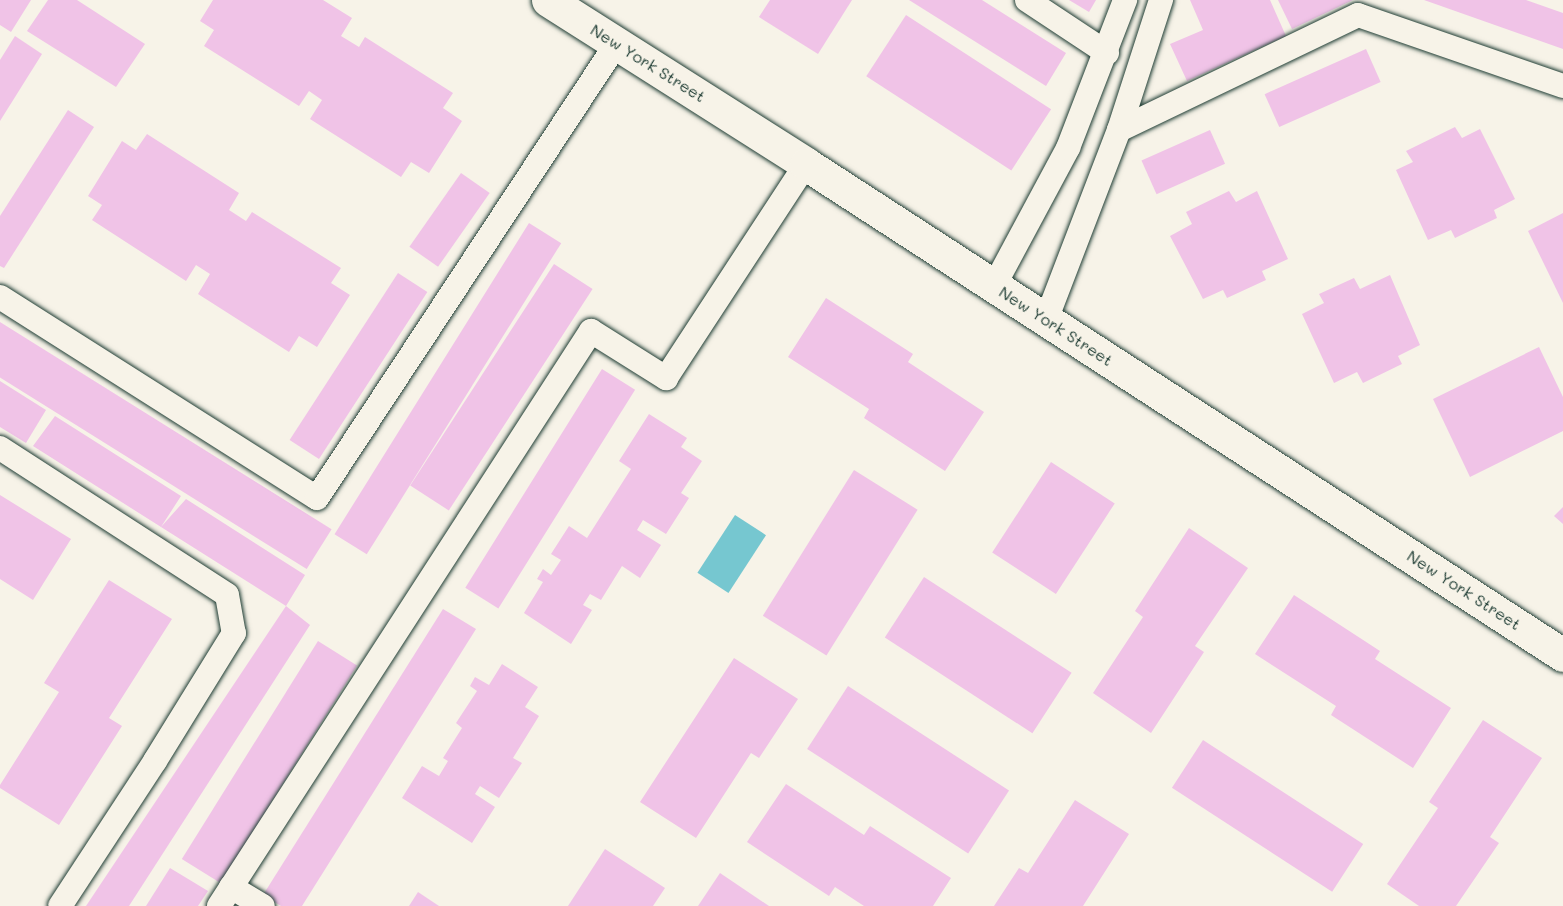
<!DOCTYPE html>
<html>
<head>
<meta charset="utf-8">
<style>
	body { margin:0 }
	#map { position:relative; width:1563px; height:906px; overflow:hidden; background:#f7f3e8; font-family:Mali,sans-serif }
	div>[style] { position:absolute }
	.water>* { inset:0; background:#76c7d0; transform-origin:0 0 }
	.building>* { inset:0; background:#f0c3e7; transform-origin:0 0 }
	.roads { filter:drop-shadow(0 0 2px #1f3d34) drop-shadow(0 0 2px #1f3d34) }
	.service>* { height:24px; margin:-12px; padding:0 12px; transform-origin:12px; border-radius:12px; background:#f7f3e8 }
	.minor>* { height:33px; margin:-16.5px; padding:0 16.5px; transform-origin:16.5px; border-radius:16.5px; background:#f7f3e8 }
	span { translate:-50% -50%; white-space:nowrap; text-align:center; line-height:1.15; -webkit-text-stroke:4.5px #f7f3e8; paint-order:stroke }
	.street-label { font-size:16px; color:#1f3d34 }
</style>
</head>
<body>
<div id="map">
	<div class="water">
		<div style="left:735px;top:515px;width:37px;height:69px;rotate:33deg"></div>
	</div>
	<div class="building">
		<div style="clip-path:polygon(0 0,31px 0,11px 32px,0 25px)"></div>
		<div style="clip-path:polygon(48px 0,77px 0,145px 44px,116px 87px,27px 31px)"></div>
		<div style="clip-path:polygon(213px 0,323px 0,352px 18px,341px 36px,359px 47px,365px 37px,453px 93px,443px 108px,462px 121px,429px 173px,411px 162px,401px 177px,310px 119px,322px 100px,309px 91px,299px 106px,204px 46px,214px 30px,200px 21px)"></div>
		<div style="clip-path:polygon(770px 0,852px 0,818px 54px,759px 17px)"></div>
		<div style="clip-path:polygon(909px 0,982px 0,1066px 53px,1046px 86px)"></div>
		<div style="clip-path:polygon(1069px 0,1096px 0,1089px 12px)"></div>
		<div style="clip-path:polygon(1190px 0,1270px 0,1286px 36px,1187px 81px,1170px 44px,1203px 30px)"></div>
		<div style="clip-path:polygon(1278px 0,1353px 0,1292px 29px)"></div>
		<div style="clip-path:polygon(1424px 0,1526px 0,1563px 13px,1563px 49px)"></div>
		<div style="left:906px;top:15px;width:173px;height:73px;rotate:33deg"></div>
		<div style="clip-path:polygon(15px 36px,42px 54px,0 121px,0 60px)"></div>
		<div style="left:1366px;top:49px;width:36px;height:111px;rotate:66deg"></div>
		<div style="clip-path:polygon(68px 110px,94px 127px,4px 268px,0 266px,0 216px)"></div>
		<div style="clip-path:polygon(1455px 127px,1462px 138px,1480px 129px,1515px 199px,1494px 210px,1497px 218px,1455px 238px,1451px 230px,1428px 240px,1396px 170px,1413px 162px,1406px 151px)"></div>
		<div style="left:1210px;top:130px;width:37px;height:75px;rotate:66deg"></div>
		<div style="clip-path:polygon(147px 134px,239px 193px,229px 210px,246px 221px,252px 212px,341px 268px,331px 283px,350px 295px,317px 347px,299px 336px,289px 352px,198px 294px,210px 274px,196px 265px,186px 281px,92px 220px,102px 205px,88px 196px,122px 141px,136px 150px)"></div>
		<div style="left:461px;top:173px;width:35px;height:90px;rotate:35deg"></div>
		<div style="clip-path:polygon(1229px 191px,1236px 202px,1257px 191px,1288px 259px,1262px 271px,1266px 280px,1227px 298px,1223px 290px,1203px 299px,1170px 236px,1192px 224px,1186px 212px)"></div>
		<div style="clip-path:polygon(1563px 213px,1563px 303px,1528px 231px)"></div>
		<div style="left:529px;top:223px;width:38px;height:367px;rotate:32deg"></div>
		<div style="left:554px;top:264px;width:46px;height:264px;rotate:33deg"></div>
		<div style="left:398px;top:273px;width:35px;height:199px;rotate:33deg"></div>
		<div style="clip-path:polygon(1390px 275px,1420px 345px,1398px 356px,1402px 364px,1363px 383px,1357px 372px,1334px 383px,1302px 314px,1324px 303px,1319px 294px,1354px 278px,1360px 289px)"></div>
		<div style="clip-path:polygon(826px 298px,913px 354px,908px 362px,984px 412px,945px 471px,864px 418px,869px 409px,788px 357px)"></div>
		<div style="left:0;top:322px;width:391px;height:47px;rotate:32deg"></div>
		<div style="clip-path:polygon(1539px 347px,1563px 397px,1563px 431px,1470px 477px,1433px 399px)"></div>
		<div style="left:602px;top:369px;width:39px;height:258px;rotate:32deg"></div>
		<div style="clip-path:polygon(0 381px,46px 410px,26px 443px,0 427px)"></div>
		<div style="clip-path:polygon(649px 414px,687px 438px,681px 447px,702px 461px,681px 493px,689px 498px,666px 534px,643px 520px,637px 530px,661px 545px,640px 578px,622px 566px,601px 600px,590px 594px,583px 605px,592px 610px,571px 644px,524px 613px,543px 582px,537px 579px,543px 569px,551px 575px,561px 560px,551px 554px,569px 526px,587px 538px,631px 469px,619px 461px)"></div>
		<div style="clip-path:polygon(55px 416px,181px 496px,161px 527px,186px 499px,305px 575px,286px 606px,161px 527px,33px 446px)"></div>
		<div style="left:1051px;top:462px;width:76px;height:108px;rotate:33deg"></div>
		<div style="left:854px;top:470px;width:75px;height:172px;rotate:32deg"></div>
		<div style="clip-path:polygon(0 495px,71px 539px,33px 600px,0 579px)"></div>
		<div style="clip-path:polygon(1563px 507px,1563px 524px,1554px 516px)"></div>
		<div style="clip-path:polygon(1189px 528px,1248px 568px,1195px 646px,1204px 652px,1151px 733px,1093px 693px,1143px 617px,1135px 611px)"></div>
		<div style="left:924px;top:577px;width:176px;height:72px;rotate:33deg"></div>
		<div style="clip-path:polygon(109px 580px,172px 619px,109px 718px,122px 726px,59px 825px,0 788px,0 785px,59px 692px,44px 683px)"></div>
		<div style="clip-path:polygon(1294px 595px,1380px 651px,1375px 659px,1451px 708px,1413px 768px,1331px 715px,1336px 706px,1255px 654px)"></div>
		<div style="clip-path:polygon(286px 606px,310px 625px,129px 906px,86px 906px)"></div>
		<div style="clip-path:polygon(443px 609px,476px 629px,302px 906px,281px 906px,263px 895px)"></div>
		<div style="left:318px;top:641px;width:46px;height:257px;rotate:32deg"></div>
		<div style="clip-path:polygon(734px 658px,798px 699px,759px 758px,751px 753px,696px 838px,640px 802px)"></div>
		<div style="clip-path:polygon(502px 664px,538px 687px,525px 707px,539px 716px,513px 758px,522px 763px,499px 798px,480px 786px,475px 794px,495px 807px,472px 843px,402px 798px,422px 766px,439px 776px,448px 761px,443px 758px,462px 728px,456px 723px,477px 691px,470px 686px,475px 677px,489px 685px)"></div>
		<div style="left:848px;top:686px;width:192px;height:75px;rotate:33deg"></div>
		<div style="clip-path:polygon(1483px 720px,1542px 758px,1490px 837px,1499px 843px,1456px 906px,1419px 906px,1387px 884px,1438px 808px,1429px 802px)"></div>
		<div style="left:1203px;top:740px;width:191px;height:57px;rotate:33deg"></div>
		<div style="clip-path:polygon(786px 784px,864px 835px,870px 826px,951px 878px,933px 906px,864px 906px,835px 887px,829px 896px,747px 842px)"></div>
		<div style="clip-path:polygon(1075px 800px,1129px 834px,1083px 906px,994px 906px,1019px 868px,1028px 873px)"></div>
		<div style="clip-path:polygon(605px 849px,665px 888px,653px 906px,568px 906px)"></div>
		<div style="clip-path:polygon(170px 868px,208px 891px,198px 906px,146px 906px)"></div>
		<div style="clip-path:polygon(720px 873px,769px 906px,698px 906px)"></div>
		<div style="clip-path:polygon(418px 892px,439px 906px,409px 906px)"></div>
	</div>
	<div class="roads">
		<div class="service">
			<div style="left:1027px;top:0;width:96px;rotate:33.5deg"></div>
			<div style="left:1119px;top:130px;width:137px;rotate:-72.1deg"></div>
			<div style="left:994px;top:286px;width:157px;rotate:-61.8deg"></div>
			<div style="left:1068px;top:148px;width:159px;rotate:-68.9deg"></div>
			<div style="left:0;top:297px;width:375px;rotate:32.4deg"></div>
			<div style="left:317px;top:498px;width:545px;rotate:-56.6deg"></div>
			<div style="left:1046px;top:320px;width:204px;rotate:-69deg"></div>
			<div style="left:1119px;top:130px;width:265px;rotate:-25.7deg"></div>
			<div style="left:1358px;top:15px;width:217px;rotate:19.1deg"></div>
			<div style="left:0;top:448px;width:270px;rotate:32.9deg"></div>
			<div style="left:227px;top:595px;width:39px;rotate:80deg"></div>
			<div style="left:234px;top:633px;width:150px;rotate:121.7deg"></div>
			<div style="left:155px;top:761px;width:173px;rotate:123.2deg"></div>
			<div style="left:231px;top:887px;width:37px;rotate:31deg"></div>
			<div style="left:219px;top:906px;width:685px;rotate:-57.1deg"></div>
			<div style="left:591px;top:331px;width:89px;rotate:32.1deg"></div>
			<div style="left:666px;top:378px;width:256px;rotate:-56.8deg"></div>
		</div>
		<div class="minor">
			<div style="left:548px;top:0;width:306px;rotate:32.4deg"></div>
			<div style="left:806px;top:164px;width:902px;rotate:32.97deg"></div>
		</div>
	</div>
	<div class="street-label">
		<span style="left:648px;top:63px;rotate:32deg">New York Street</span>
		<span style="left:1056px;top:326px;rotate:33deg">New York Street</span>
		<span style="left:1464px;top:590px;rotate:33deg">New York Street</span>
	</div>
</div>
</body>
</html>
